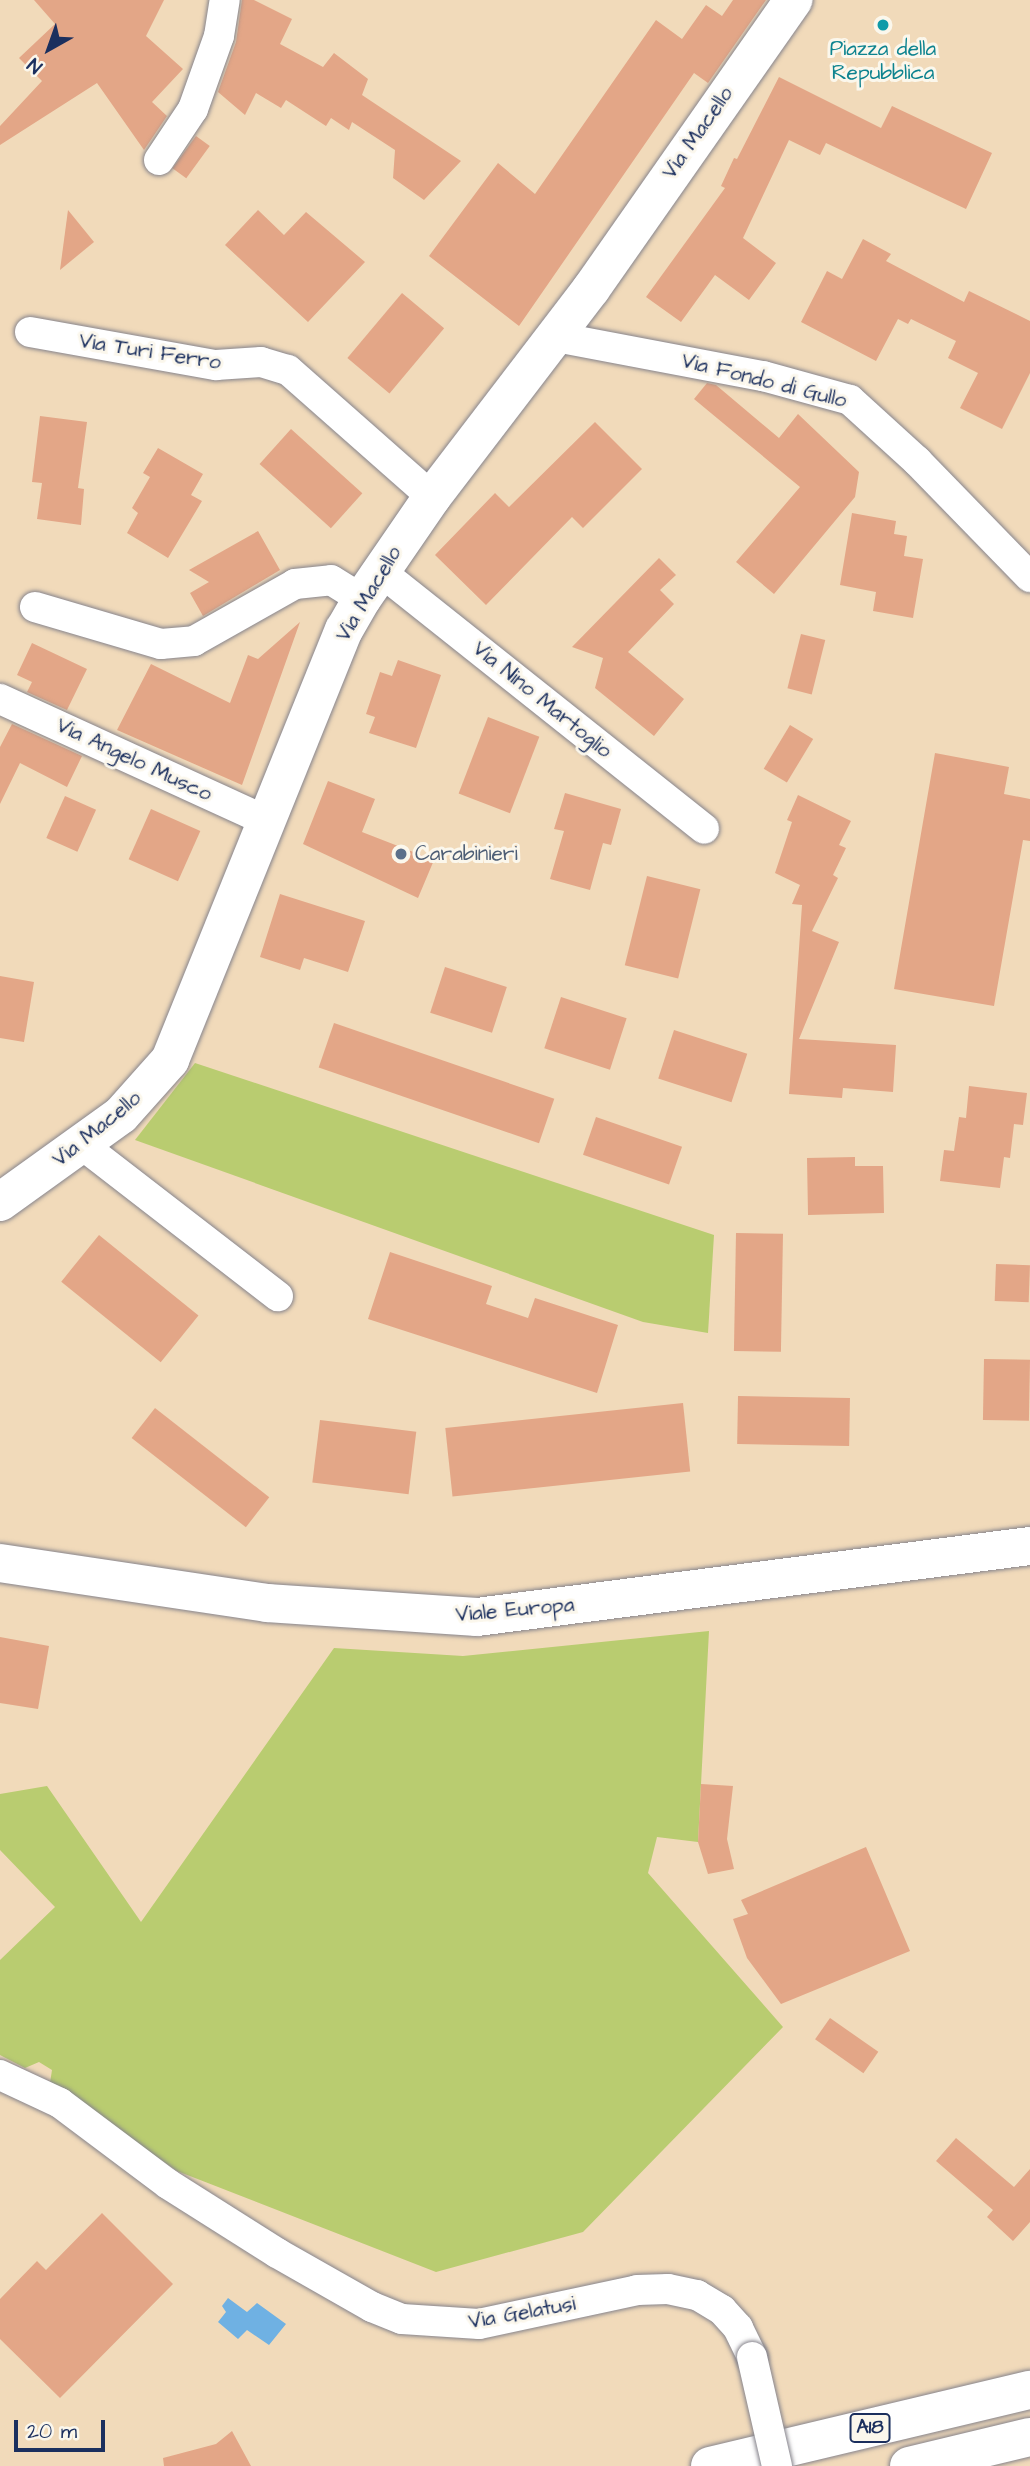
<!DOCTYPE html>
<html>
<head>
<meta charset="utf-8">
<style>
	body { margin:0 }
	#map { position:relative; width:1030px; height:2466px; overflow:hidden; background:#f1daba; font-family:"Architects Daughter",sans-serif }
	div>[style] { position:absolute }
	.green>* { inset:0; background:#b9cc70 }
	.water>* { inset:0; background:#6fb1e3 }
	.building>* { inset:0; background:#e3a687; transform-origin:0 0 }
	.roads { filter:drop-shadow(0 0 2px #86848c) drop-shadow(0 0 2px #86848c) }
	.street>* { height:30px; margin:-15px; padding:0 15px; transform-origin:15px; border-radius:15px; background:#fff }
	.secondary>* { height:38px; margin:-19px; padding:0 19px; transform-origin:19px; border-radius:19px; background:#fff }
	.highway>* { height:38px; margin:-19px; padding:0 19px; transform-origin:19px; border-radius:19px; background:#fff }
	.bridges { filter:drop-shadow(0 0 2px #86848c) drop-shadow(0 0 2px #86848c) }
	.street-bridge>* { height:30px; margin:-15px; padding:0 15px; transform-origin:15px; border-radius:15px; background:#fff }
	.dots>* { width:19px; height:19px; translate:-50% -50%; box-sizing:border-box; border:4px solid #fbf7ec; border-radius:50% }
	span { translate:-50% -50%; white-space:nowrap; text-align:center; line-height:1.15; -webkit-text-stroke:6px #fbf7ec; paint-order:stroke }
	.shield-label span { padding:2px 5px; background:#fbf7ec; border:2px solid; border-radius:5px; -webkit-text-stroke-width:0 }
	.shield-label { font-size:19px; color:#1b2f5e; font-weight:700 }
	.culture-label { font-size:21px; color:#0d838f }
	.street-label { font-size:21px; color:#1b2f5e }
	.service-label { font-size:21px; color:#4e5e75 }
	.left { translate:0 -50%; text-align:left }
	.north { position:absolute; left:14px; top:14px; width:70px; height:70px; -webkit-text-stroke:5px #fbf7ec; paint-order:stroke; rotate:220deg; font-size:19px; font-weight:700; line-height:28px; text-align:center; color:#1b2f5e }
	.north::after { content:''; display:block; margin:auto; width:24px; height:32px; background:#1b2f5e; clip-path:polygon(50% 0,100% 100%,50% 72%,0 100%) }
	.scale { position:absolute; left:14px; top:2420px; width:91px; height:32px; box-sizing:border-box; border:4px solid #1b2f5e; border-top:0; padding-left:9px; font-size:21px; line-height:24px; white-space:nowrap; color:#1b2f5e; -webkit-text-stroke:5px #fbf7ec; paint-order:stroke }
</style>
</head>
<body>
<div id="map">
	<div class="green">
		<div style="clip-path:polygon(195px 1063px,714px 1235px,708px 1333px,643px 1322px,135px 1140px)"></div>
		<div style="clip-path:polygon(709px 1631px,698px 1842px,657px 1837px,648px 1873px,783px 2027px,583px 2232px,436px 2272px,177px 2171px,50px 2083px,52px 2070px,39px 2062px,25px 2068px,0 2055px,0 1960px,55px 1907px,0 1850px,0 1794px,47px 1786px,141px 1922px,334px 1648px,463px 1656px)"></div>
	</div>
	<div class="water">
		<div style="clip-path:polygon(228px 2298px,247px 2312px,257px 2303px,286px 2324px,269px 2345px,247px 2330px,238px 2339px,218px 2322px,226px 2312px,222px 2306px)"></div>
	</div>
	<div class="building">
		<div style="clip-path:polygon(34px 0,164px 0,146px 36px,183px 69px,152px 102px,167px 116px,144px 150px,97px 83px,0 145px,0 126px,42px 81px,19px 58px,55px 24px)"></div>
		<div style="clip-path:polygon(242px 0,254px 0,292px 19px,280px 44px,323px 67px,334px 53px,368px 79px,362px 95px,461px 161px,424px 200px,393px 178px,395px 150px,352px 122px,349px 130px,331px 118px,326px 126px,286px 100px,281px 108px,256px 93px,245px 115px,218px 92px,236px 42px)"></div>
		<div style="clip-path:polygon(733px 0,766px 0,708px 83px,694px 73px,519px 326px,429px 256px,498px 163px,535px 194px,656px 20px,682px 39px,706px 5px,722px 16px)"></div>
		<div style="clip-path:polygon(779px 77px,881px 128px,892px 106px,992px 153px,966px 209px,826px 143px,820px 155px,789px 140px,743px 238px,776px 263px,749px 300px,715px 275px,681px 322px,646px 297px,725px 188px,721px 186px,734px 158px,737px 159px)"></div>
		<div style="left:196px;top:136px;width:17px;height:40px;rotate:36deg"></div>
		<div style="clip-path:polygon(68px 210px,94px 242px,60px 270px)"></div>
		<div style="clip-path:polygon(258px 210px,284px 235px,306px 212px,365px 262px,308px 322px,225px 245px)"></div>
		<div style="clip-path:polygon(863px 239px,891px 254px,886px 261px,964px 302px,969px 291px,1030px 321px,1030px 373px,1002px 429px,960px 408px,978px 373px,948px 358px,956px 341px,911px 319px,908px 324px,898px 319px,876px 361px,801px 322px,827px 271px,842px 279px)"></div>
		<div style="left:402px;top:293px;width:55px;height:85px;rotate:40deg"></div>
		<div style="clip-path:polygon(707px 383px,716px 385px,779px 438px,798px 414px,859px 472px,855px 497px,774px 594px,736px 562px,800px 487px,694px 399px)"></div>
		<div style="clip-path:polygon(40px 416px,87px 422px,78px 488px,84px 489px,81px 525px,37px 519px,42px 483px,32px 482px)"></div>
		<div style="clip-path:polygon(595px 422px,642px 469px,583px 528px,572px 517px,486px 605px,435px 555px,495px 493px,509px 507px)"></div>
		<div style="left:291px;top:429px;width:96px;height:47px;rotate:42deg"></div>
		<div style="clip-path:polygon(158px 448px,203px 474px,191px 495px,202px 501px,168px 558px,127px 533px,138px 513px,132px 508px,150px 477px,143px 473px)"></div>
		<div style="clip-path:polygon(852px 513px,896px 521px,894px 534px,907px 536px,904px 556px,923px 559px,913px 618px,873px 611px,876px 592px,840px 585px)"></div>
		<div style="clip-path:polygon(258px 531px,280px 570px,203px 616px,190px 593px,209px 582px,189px 570px)"></div>
		<div style="clip-path:polygon(659px 558px,676px 575px,660px 590px,674px 604px,628px 652px,684px 699px,654px 736px,595px 688px,603px 658px,572px 647px)"></div>
		<div style="clip-path:polygon(300px 622px,242px 785px,117px 730px,151px 664px,230px 703px,248px 655px,258px 659px)"></div>
		<div style="left:801px;top:634px;width:25px;height:56px;rotate:14deg"></div>
		<div style="clip-path:polygon(32px 643px,87px 669px,67px 710px,27px 692px,32px 682px,17px 675px)"></div>
		<div style="clip-path:polygon(398px 660px,441px 675px,416px 748px,369px 733px,375px 717px,366px 714px,380px 672px,392px 676px)"></div>
		<div style="left:488px;top:717px;width:55px;height:82px;rotate:21deg"></div>
		<div style="clip-path:polygon(12px 724px,82px 756px,67px 787px,20px 763px,0 804px,0 747px)"></div>
		<div style="left:790px;top:725px;width:27px;height:51px;rotate:31deg"></div>
		<div style="clip-path:polygon(935px 753px,1009px 767px,1004px 794px,1030px 799px,1030px 841px,1023px 840px,994px 1006px,894px 989px)"></div>
		<div style="clip-path:polygon(328px 781px,375px 799px,362px 832px,434px 860px,418px 898px,303px 844px)"></div>
		<div style="clip-path:polygon(565px 793px,621px 809px,611px 845px,603px 843px,590px 890px,550px 879px,564px 831px,554px 829px)"></div>
		<div style="clip-path:polygon(798px 795px,851px 821px,839px 845px,846px 848px,833px 875px,838px 878px,812px 931px,839px 942px,799px 1039px,896px 1045px,893px 1092px,843px 1088px,842px 1098px,789px 1094px,802px 905px,792px 904px,800px 885px,775px 873px,792px 822px,787px 820px)"></div>
		<div style="left:65px;top:796px;width:34px;height:46px;rotate:24deg"></div>
		<div style="left:151px;top:809px;width:54px;height:55px;rotate:24deg"></div>
		<div style="left:647px;top:876px;width:55px;height:92px;rotate:14deg"></div>
		<div style="clip-path:polygon(280px 894px,365px 921px,348px 972px,304px 958px,300px 970px,260px 957px)"></div>
		<div style="left:445px;top:967px;width:65px;height:48px;rotate:18deg"></div>
		<div style="clip-path:polygon(0 976px,34px 982px,24px 1042px,0 1038px)"></div>
		<div style="left:561px;top:997px;width:69px;height:54px;rotate:18deg"></div>
		<div style="left:334px;top:1023px;width:233px;height:47px;rotate:19deg"></div>
		<div style="left:674px;top:1030px;width:77px;height:51px;rotate:18deg"></div>
		<div style="clip-path:polygon(969px 1086px,1027px 1093px,1023px 1125px,1014px 1124px,1010px 1158px,1004px 1157px,1000px 1188px,940px 1181px,944px 1150px,954px 1151px,959px 1117px,966px 1118px)"></div>
		<div style="left:596px;top:1117px;width:91px;height:40px;rotate:19deg"></div>
		<div style="clip-path:polygon(855px 1157px,855px 1166px,883px 1166px,884px 1213px,808px 1215px,807px 1158px)"></div>
		<div style="left:736px;top:1233px;width:47px;height:118px;rotate:1deg"></div>
		<div style="left:99px;top:1235px;width:128px;height:60px;rotate:39deg"></div>
		<div style="clip-path:polygon(390px 1252px,492px 1286px,486px 1304px,528px 1318px,535px 1298px,618px 1325px,597px 1393px,368px 1319px)"></div>
		<div style="left:996px;top:1264px;width:34px;height:37px;rotate:2deg"></div>
		<div style="left:984px;top:1359px;width:46px;height:61px;rotate:1deg"></div>
		<div style="left:738px;top:1396px;width:112px;height:48px;rotate:1deg"></div>
		<div style="left:683px;top:1403px;width:69px;height:239px;rotate:84deg"></div>
		<div style="left:155px;top:1408px;width:145px;height:38px;rotate:38deg"></div>
		<div style="left:320px;top:1420px;width:97px;height:63px;rotate:7deg"></div>
		<div style="clip-path:polygon(0 1637px,49px 1646px,38px 1709px,0 1703px)"></div>
		<div style="clip-path:polygon(701px 1784px,733px 1786px,727px 1839px,734px 1869px,708px 1874px,698px 1842px)"></div>
		<div style="clip-path:polygon(866px 1847px,910px 1951px,781px 2004px,747px 1958px,733px 1919px,748px 1914px,741px 1900px)"></div>
		<div style="left:830px;top:2018px;width:59px;height:26px;rotate:35deg"></div>
		<div style="clip-path:polygon(956px 2138px,1014px 2187px,1030px 2169px,1030px 2222px,1013px 2241px,987px 2217px,993px 2210px,936px 2161px)"></div>
		<div style="clip-path:polygon(102px 2213px,173px 2284px,60px 2398px,0 2339px,0 2299px,37px 2261px,46px 2270px)"></div>
		<div style="clip-path:polygon(232px 2431px,251px 2466px,164px 2466px,163px 2458px,216px 2444px)"></div>
	</div>
	<div class="roads">
		<div class="street">
			<div style="left:159px;top:160px;width:61px;rotate:-56.3deg"></div>
			<div style="left:193px;top:109px;width:77px;rotate:-70.4deg"></div>
			<div style="left:219px;top:36px;width:36px;rotate:-81deg"></div>
			<div style="left:30px;top:332px;width:189px;rotate:10.1deg"></div>
			<div style="left:216px;top:365px;width:45px;rotate:-3.8deg"></div>
			<div style="left:261px;top:362px;width:28px;rotate:17deg"></div>
			<div style="left:288px;top:370px;width:192px;rotate:41.4deg"></div>
			<div style="left:556px;top:337px;width:211px;rotate:10.7deg"></div>
			<div style="left:763px;top:376px;width:90px;rotate:15.4deg"></div>
			<div style="left:850px;top:400px;width:91px;rotate:42.3deg"></div>
			<div style="left:917px;top:461px;width:162px;rotate:45.8deg"></div>
			<div style="left:380px;top:571px;width:414px;rotate:38.5deg"></div>
			<div style="left:35px;top:607px;width:131px;rotate:16.4deg"></div>
			<div style="left:161px;top:644px;width:33px;rotate:-5deg"></div>
			<div style="left:194px;top:641px;width:116px;rotate:-29.4deg"></div>
			<div style="left:295px;top:584px;width:36px;rotate:-6deg"></div>
			<div style="left:331px;top:580px;width:36px;rotate:32deg"></div>
			<div style="left:0;top:699px;width:296px;rotate:24.6deg"></div>
			<div style="left:81px;top:1144px;width:249px;rotate:37.7deg"></div>
			<div style="left:0;top:2075px;width:66px;rotate:25deg"></div>
			<div style="left:60px;top:2103px;width:135px;rotate:36.9deg"></div>
			<div style="left:168px;top:2184px;width:129px;rotate:32.3deg"></div>
			<div style="left:277px;top:2253px;width:109px;rotate:29.6deg"></div>
			<div style="left:372px;top:2307px;width:32px;rotate:22deg"></div>
			<div style="left:402px;top:2319px;width:77px;rotate:3.7deg"></div>
			<div style="left:479px;top:2324px;width:162px;rotate:-12.1deg"></div>
			<div style="left:637px;top:2290px;width:31px;rotate:-2deg"></div>
			<div style="left:668px;top:2289px;width:30px;rotate:12deg"></div>
			<div style="left:697px;top:2295px;width:29px;rotate:31deg"></div>
			<div style="left:722px;top:2310px;width:24px;rotate:48deg"></div>
			<div style="left:738px;top:2328px;width:32px;rotate:64deg"></div>
		</div>
		<div class="secondary">
			<div style="left:0;top:1202px;width:149px;rotate:-35.7deg"></div>
			<div style="left:121px;top:1115px;width:74px;rotate:-48.3deg"></div>
			<div style="left:170px;top:1060px;width:464px;rotate:-68deg"></div>
			<div style="left:344px;top:630px;width:36px;rotate:-60deg"></div>
			<div style="left:362px;top:599px;width:124px;rotate:-55.5deg"></div>
			<div style="left:432px;top:497px;width:262px;rotate:-52.6deg"></div>
			<div style="left:591px;top:289px;width:353px;rotate:-55deg"></div>
			<div style="left:0;top:1563px;width:270px;rotate:8.5deg"></div>
			<div style="left:267px;top:1603px;width:210px;rotate:3.8deg"></div>
			<div style="left:477px;top:1617px;width:558px;rotate:-7.32deg"></div>
		</div>
		<div class="highway">
			<div style="left:710px;top:2466px;width:329px;rotate:-13.4deg"></div>
			<div style="left:909px;top:2466px;width:124px;rotate:-13.5deg"></div>
		</div>
	</div>
	<div class="bridges">
		<div class="street-bridge">
			<div style="left:752px;top:2357px;width:112px;rotate:77.1deg"></div>
		</div>
	</div>
	<div class="dots">
		<div style="left:883px;top:25px;background:#0f9aa8"></div>
		<div style="left:401px;top:854px;background:#5c6f8a"></div>
	</div>
	<div class="shield-label">
		<span style="left:870px;top:2428px">A18</span>
	</div>
	<div class="culture-label">
		<span style="left:883px;top:61px">Piazza della<br>Repubblica</span>
	</div>
	<div class="street-label">
		<span style="left:698px;top:133px;rotate:-55deg">Via Macello</span>
		<span style="left:150px;top:352px;rotate:9deg">Via Turi Ferro</span>
		<span style="left:764px;top:381px;rotate:14deg">Via Fondo di Gullo</span>
		<span style="left:369px;top:594px;rotate:-59deg">Via Macello</span>
		<span style="left:542px;top:700px;rotate:39deg">Via Nino Martoglio</span>
		<span style="left:134px;top:760px;rotate:25deg">Via Angelo Musco</span>
		<span style="left:97px;top:1129px;rotate:-39deg">Via Macello</span>
		<span style="left:515px;top:1610px;rotate:-5deg">Viale Europa</span>
		<span style="left:522px;top:2313px;rotate:-10deg">Via Gelatusi</span>
	</div>
	<div class="service-label">
		<span class="left" style="left:415px;top:854px">Carabinieri</span>
	</div>
	<div class="north">N</div>
	<div class="scale">20 m</div>
</div>
</body>
</html>
